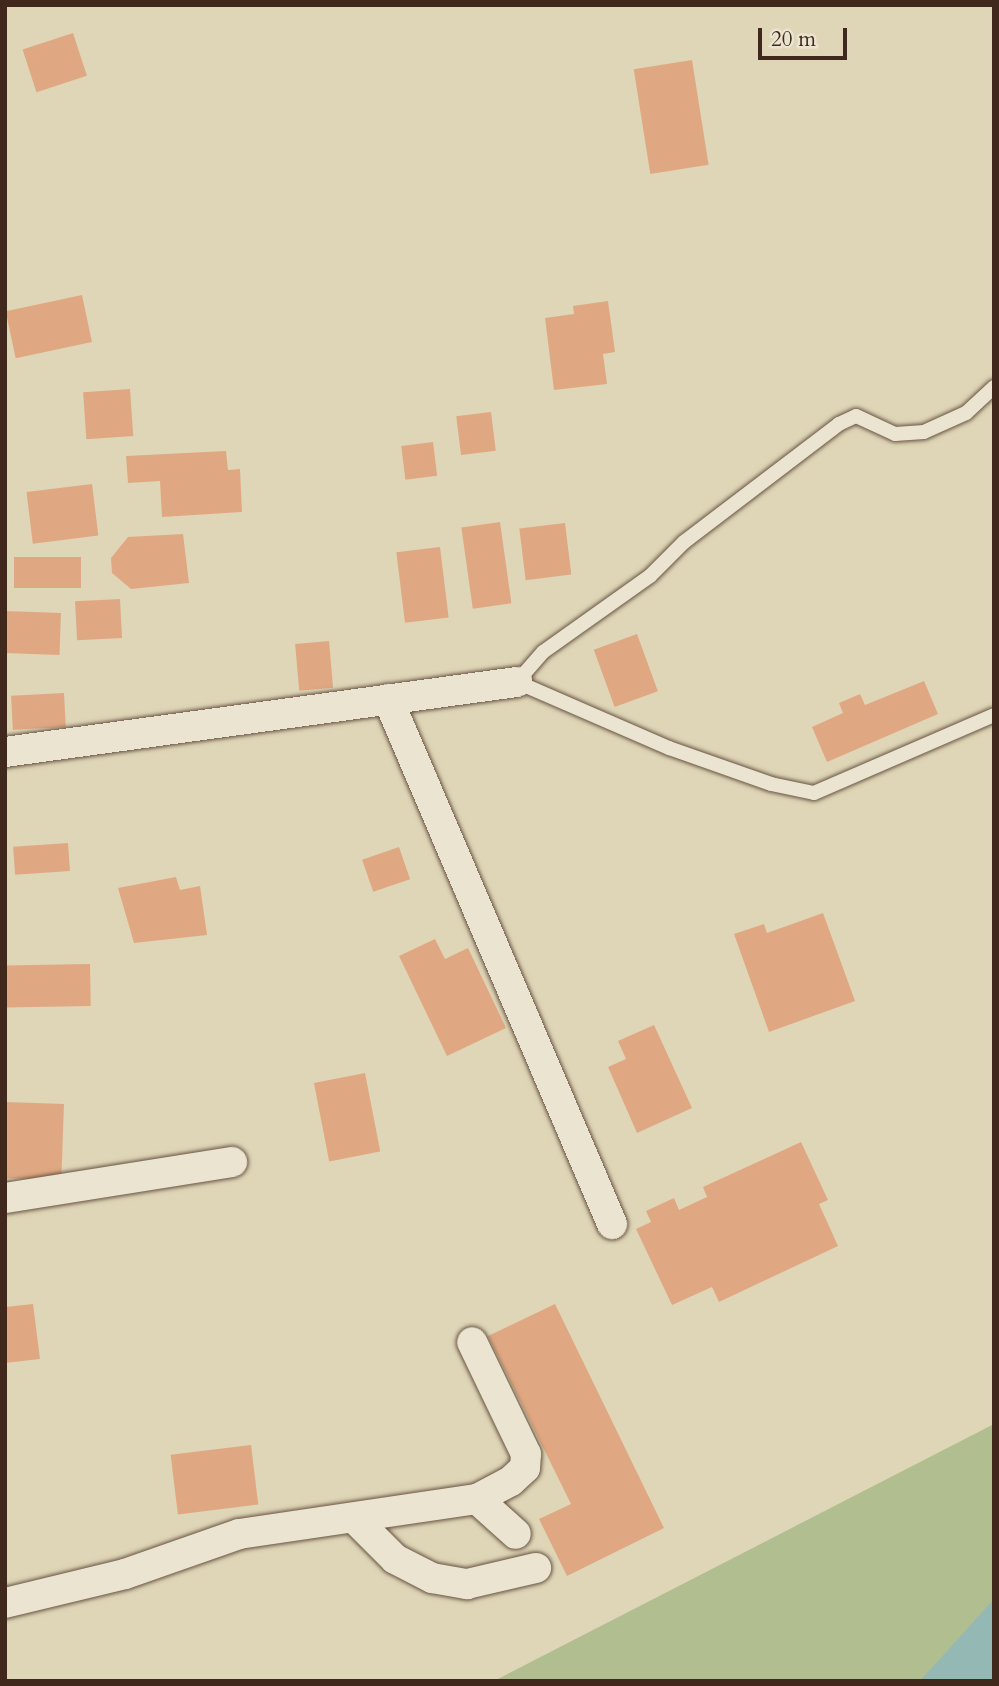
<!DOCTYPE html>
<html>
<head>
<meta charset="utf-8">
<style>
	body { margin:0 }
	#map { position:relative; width:999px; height:1686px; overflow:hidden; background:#dfd6b7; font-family:Cardo,serif }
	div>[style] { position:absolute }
	.green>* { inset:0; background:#b1be8f }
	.water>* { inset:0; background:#94b8b3 }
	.building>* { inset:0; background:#e0a882; transform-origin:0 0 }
	.roads { filter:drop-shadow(0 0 2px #685443) drop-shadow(0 0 2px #685443) }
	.lane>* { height:14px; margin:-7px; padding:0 7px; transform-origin:7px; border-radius:7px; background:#eae4d0 }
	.street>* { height:30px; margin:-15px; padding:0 15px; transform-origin:15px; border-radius:15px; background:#eae4d0 }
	span { translate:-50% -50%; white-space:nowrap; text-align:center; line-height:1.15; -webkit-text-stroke:6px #eae4d0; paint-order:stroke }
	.frame { position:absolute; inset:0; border:7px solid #40291c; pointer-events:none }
	.scale { position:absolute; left:758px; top:28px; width:89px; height:32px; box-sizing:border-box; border:4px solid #40291c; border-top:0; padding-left:9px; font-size:21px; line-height:24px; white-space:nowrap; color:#40291c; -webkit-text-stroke:5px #eae4d0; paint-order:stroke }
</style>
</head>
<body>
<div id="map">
	<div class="green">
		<div style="clip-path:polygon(994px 1424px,994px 1681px,494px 1681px,558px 1648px)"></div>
	</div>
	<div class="water">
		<div style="clip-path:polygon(994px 1599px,994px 1681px,920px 1681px)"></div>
	</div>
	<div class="building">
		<div style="left:73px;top:33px;width:45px;height:53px;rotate:72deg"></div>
		<div style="left:692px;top:60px;width:106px;height:59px;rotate:81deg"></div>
		<div style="left:82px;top:295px;width:48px;height:78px;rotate:78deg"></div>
		<div style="clip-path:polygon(608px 301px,615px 352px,603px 354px,607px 384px,554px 390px,545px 318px,574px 314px,573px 306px)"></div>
		<div style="left:130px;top:389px;width:47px;height:47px;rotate:86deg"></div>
		<div style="left:491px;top:412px;width:39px;height:35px;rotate:83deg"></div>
		<div style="left:433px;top:442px;width:34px;height:32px;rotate:83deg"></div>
		<div style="clip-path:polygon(226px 451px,228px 470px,240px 469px,242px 512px,162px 517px,160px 481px,128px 483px,126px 456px)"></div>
		<div style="left:92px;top:484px;width:52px;height:66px;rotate:83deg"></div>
		<div style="left:500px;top:522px;width:82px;height:39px;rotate:82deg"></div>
		<div style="left:565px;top:523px;width:52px;height:46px;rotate:83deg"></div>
		<div style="clip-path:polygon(183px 534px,189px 583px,131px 589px,112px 573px,111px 558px,128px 537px)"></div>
		<div style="left:440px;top:547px;width:71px;height:44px;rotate:83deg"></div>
		<div style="left:14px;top:557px;width:67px;height:31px"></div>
		<div style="left:120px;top:599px;width:39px;height:45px;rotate:87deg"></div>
		<div style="left:5px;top:611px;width:56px;height:42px;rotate:2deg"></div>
		<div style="left:637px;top:634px;width:61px;height:46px;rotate:70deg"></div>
		<div style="left:329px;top:641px;width:47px;height:34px;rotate:85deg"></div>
		<div style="clip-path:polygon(924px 681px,938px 714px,827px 762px,812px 727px,843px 713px,839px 703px,860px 694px,865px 705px)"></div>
		<div style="left:64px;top:693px;width:34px;height:53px;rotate:87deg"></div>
		<div style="left:68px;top:843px;width:28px;height:55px;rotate:86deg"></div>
		<div style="left:399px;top:847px;width:34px;height:39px;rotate:71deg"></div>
		<div style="clip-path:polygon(176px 877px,180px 890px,200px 886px,207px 935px,134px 943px,118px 888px)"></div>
		<div style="clip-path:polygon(823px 913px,855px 1001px,769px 1032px,734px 934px,764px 924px,767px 933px)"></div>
		<div style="clip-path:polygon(435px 939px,445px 959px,468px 948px,506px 1028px,447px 1056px,399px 956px)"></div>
		<div style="left:90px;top:964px;width:42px;height:85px;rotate:89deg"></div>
		<div style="clip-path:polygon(654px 1025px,692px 1108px,637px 1133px,608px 1067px,626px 1059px,618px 1041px)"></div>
		<div style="left:365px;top:1073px;width:80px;height:52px;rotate:79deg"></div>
		<div style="left:5px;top:1102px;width:59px;height:76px;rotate:2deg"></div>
		<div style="clip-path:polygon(801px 1142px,828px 1200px,819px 1204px,838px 1246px,719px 1302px,712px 1287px,672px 1305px,636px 1229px,651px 1222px,646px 1211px,674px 1198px,679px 1210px,707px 1197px,703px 1187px)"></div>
		<div style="clip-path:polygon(33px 1304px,40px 1359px,5px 1363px,5px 1307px)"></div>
		<div style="clip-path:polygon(555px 1304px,664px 1528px,567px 1576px,539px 1519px,571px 1504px,488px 1336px)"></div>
		<div style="left:251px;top:1445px;width:60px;height:81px;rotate:83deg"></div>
	</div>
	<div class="roads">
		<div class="lane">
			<div style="left:994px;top:387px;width:38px;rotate:137deg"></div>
			<div style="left:966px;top:413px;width:46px;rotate:155.7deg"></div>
			<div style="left:924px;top:432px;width:29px;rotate:176deg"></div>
			<div style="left:895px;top:434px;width:43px;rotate:-155.2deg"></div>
			<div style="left:856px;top:416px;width:19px;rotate:155deg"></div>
			<div style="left:839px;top:424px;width:195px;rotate:142.7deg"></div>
			<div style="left:684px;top:542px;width:48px;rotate:135deg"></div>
			<div style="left:650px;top:576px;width:131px;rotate:144.6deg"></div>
			<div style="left:543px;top:652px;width:40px;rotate:131deg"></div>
			<div style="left:517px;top:682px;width:166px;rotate:23.5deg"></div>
			<div style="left:669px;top:748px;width:108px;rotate:19.4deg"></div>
			<div style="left:771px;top:784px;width:44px;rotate:11.8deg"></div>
			<div style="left:814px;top:793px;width:196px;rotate:-23.4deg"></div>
		</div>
		<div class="street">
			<div style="left:388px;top:699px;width:571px;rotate:66.89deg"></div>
			<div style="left:5px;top:752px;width:517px;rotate:-7.79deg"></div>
			<div style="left:5px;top:1198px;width:230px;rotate:-9deg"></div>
			<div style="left:477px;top:1499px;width:52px;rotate:41.9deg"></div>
			<div style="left:354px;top:1518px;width:58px;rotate:45deg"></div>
			<div style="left:395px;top:1559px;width:42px;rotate:27.2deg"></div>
			<div style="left:432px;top:1578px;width:36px;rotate:10deg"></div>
			<div style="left:467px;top:1584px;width:71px;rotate:-13.1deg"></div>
			<div style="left:5px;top:1603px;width:123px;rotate:-13.6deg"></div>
			<div style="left:125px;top:1574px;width:121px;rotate:-19.3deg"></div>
			<div style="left:239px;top:1534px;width:241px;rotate:-8.4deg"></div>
			<div style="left:477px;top:1499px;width:38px;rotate:-28deg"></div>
			<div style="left:511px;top:1481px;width:19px;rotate:-43deg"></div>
			<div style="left:525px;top:1468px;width:14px;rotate:-86deg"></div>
			<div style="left:526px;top:1454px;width:124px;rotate:-115.7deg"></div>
		</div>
	</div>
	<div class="frame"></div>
	<div class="scale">20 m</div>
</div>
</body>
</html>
